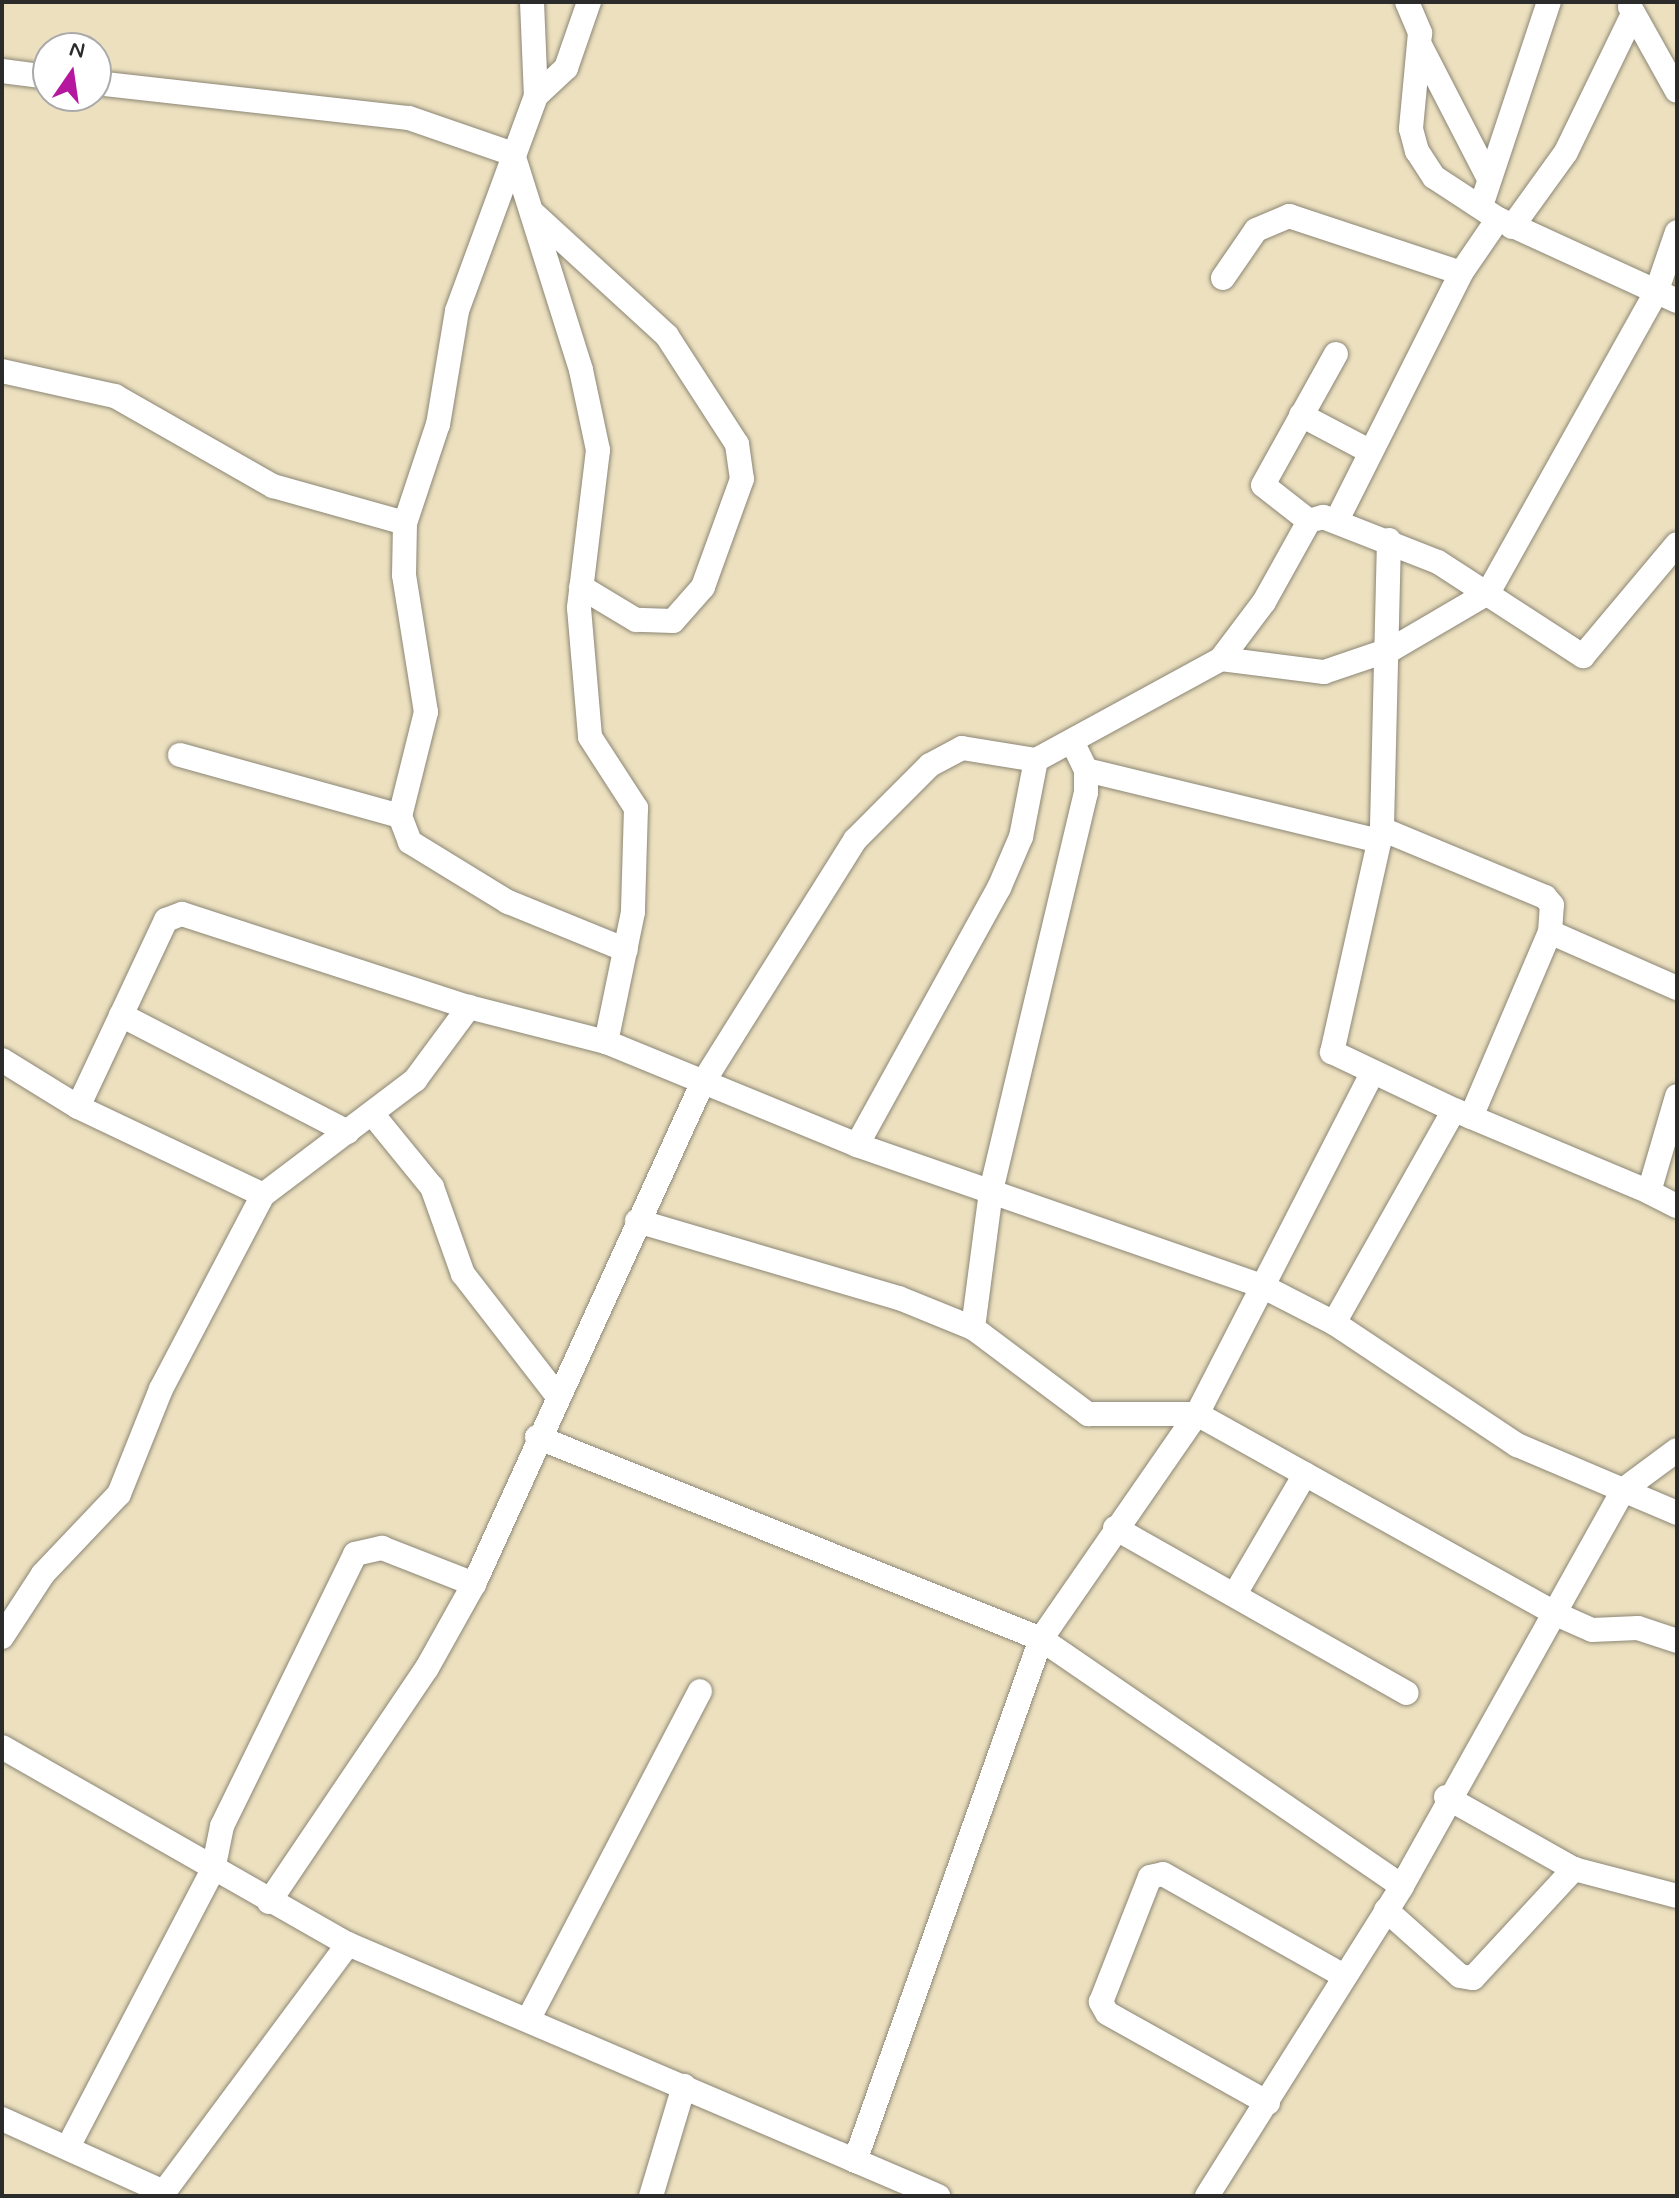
<!DOCTYPE html>
<html>
<head>
<meta charset="utf-8">
<style>
	body { margin:0 }
	#map { position:relative; width:1679px; height:2198px; overflow:hidden; background:#ece0bf; font-family:Mynerve,sans-serif }
	div>[style] { position:absolute }
	.roads { filter:drop-shadow(0 0 2px #8c8675) drop-shadow(0 0 2px #8c8675) }
	.street>* { height:24px; margin:-12px; padding:0 12px; transform-origin:12px; border-radius:12px; background:#fff }
	span { translate:-50% -50%; white-space:nowrap; text-align:center; line-height:1.15; -webkit-text-stroke:8px #fff; paint-order:stroke }
	.frame { position:absolute; inset:0; border:4px solid #2b2b2b; pointer-events:none }
	.north { position:absolute; left:32px; top:32px; width:80px; height:80px; box-sizing:border-box; background:#fff; border:2px solid #aaa; border-radius:50%; rotate:13deg; font-size:22px; font-weight:700; line-height:32px; text-align:center; color:#2b2b2b }
	.north::after { content:''; display:block; margin:auto; width:28px; height:36px; background:#b5179e; clip-path:polygon(50% 0,100% 100%,50% 72%,0 100%) }
</style>
</head>
<body>
<div id="map">
	<div class="roads">
		<div class="street">
			<div style="left:532px;top:2px;width:94px;rotate:87.6deg"></div>
			<div style="left:536px;top:96px;width:229px;rotate:110.2deg"></div>
			<div style="left:457px;top:311px;width:115px;rotate:99.5deg"></div>
			<div style="left:438px;top:424px;width:104px;rotate:108.4deg"></div>
			<div style="left:405px;top:523px;width:52px;rotate:91.1deg"></div>
			<div style="left:404px;top:575px;width:139px;rotate:80.9deg"></div>
			<div style="left:426px;top:712px;width:107px;rotate:104deg"></div>
			<div style="left:400px;top:816px;width:28px;rotate:69deg"></div>
			<div style="left:410px;top:842px;width:115px;rotate:31.5deg"></div>
			<div style="left:508px;top:902px;width:127px;rotate:22.1deg"></div>
			<div style="left:1407px;top:2px;width:34px;rotate:67deg"></div>
			<div style="left:1420px;top:33px;width:96px;rotate:95.4deg"></div>
			<div style="left:1411px;top:129px;width:23px;rotate:75deg"></div>
			<div style="left:1417px;top:151px;width:31px;rotate:57deg"></div>
			<div style="left:1434px;top:177px;width:77px;rotate:33.3deg"></div>
			<div style="left:1630px;top:7px;width:96px;rotate:60.8deg"></div>
			<div style="left:1421px;top:47px;width:146px;rotate:62.7deg"></div>
			<div style="left:2px;top:71px;width:46px;rotate:7.4deg"></div>
			<div style="left:96px;top:83px;width:315px;rotate:6.4deg"></div>
			<div style="left:409px;top:118px;width:110px;rotate:19.1deg"></div>
			<div style="left:513px;top:154px;width:226px;rotate:72.5deg"></div>
			<div style="left:581px;top:370px;width:82px;rotate:78deg"></div>
			<div style="left:598px;top:450px;width:159px;rotate:96.9deg"></div>
			<div style="left:579px;top:608px;width:129px;rotate:85.1deg"></div>
			<div style="left:590px;top:737px;width:85px;rotate:57.1deg"></div>
			<div style="left:636px;top:808px;width:104px;rotate:91.7deg"></div>
			<div style="left:633px;top:912px;width:133px;rotate:101.7deg"></div>
			<div style="left:536px;top:96px;width:41px;rotate:-43deg"></div>
			<div style="left:566px;top:68px;width:70px;rotate:-70.8deg"></div>
			<div style="left:1481px;top:206px;width:215px;rotate:-71.6deg"></div>
			<div style="left:534px;top:214px;width:180px;rotate:42.5deg"></div>
			<div style="left:667px;top:336px;width:129px;rotate:57.1deg"></div>
			<div style="left:737px;top:444px;width:35px;rotate:82deg"></div>
			<div style="left:742px;top:479px;width:115px;rotate:109.9deg"></div>
			<div style="left:703px;top:587px;width:45px;rotate:131.4deg"></div>
			<div style="left:673px;top:621px;width:37px;rotate:-178deg"></div>
			<div style="left:636px;top:620px;width:64px;rotate:-149deg"></div>
			<div style="left:1512px;top:227px;width:92px;rotate:-54.2deg"></div>
			<div style="left:1566px;top:152px;width:149px;rotate:-64.1deg"></div>
			<div style="left:1223px;top:278px;width:58px;rotate:-55.5deg"></div>
			<div style="left:1256px;top:230px;width:36px;rotate:-23deg"></div>
			<div style="left:1289px;top:216px;width:181px;rotate:18.3deg"></div>
			<div style="left:2px;top:371px;width:116px;rotate:12.5deg"></div>
			<div style="left:115px;top:396px;width:182px;rotate:29.7deg"></div>
			<div style="left:273px;top:486px;width:137px;rotate:15.7deg"></div>
			<div style="left:1301px;top:415px;width:79px;rotate:27.9deg"></div>
			<div style="left:1338px;top:518px;width:274px;rotate:-63.3deg"></div>
			<div style="left:1461px;top:273px;width:65px;rotate:-55.6deg"></div>
			<div style="left:1498px;top:219px;width:197px;rotate:24.6deg"></div>
			<div style="left:1309px;top:521px;width:58px;rotate:-142deg"></div>
			<div style="left:1263px;top:485px;width:150px;rotate:-60.9deg"></div>
			<div style="left:1389px;top:540px;width:289px;rotate:91.4deg"></div>
			<div style="left:1382px;top:829px;width:229px;rotate:102.6deg"></div>
			<div style="left:1332px;top:1052px;width:135px;rotate:25.4deg"></div>
			<div style="left:1221px;top:659px;width:104px;rotate:7.2deg"></div>
			<div style="left:1324px;top:672px;width:72px;rotate:-18.7deg"></div>
			<div style="left:1392px;top:649px;width:111px;rotate:-30.3deg"></div>
			<div style="left:1488px;top:593px;width:347px;rotate:-60.8deg"></div>
			<div style="left:1657px;top:290px;width:61px;rotate:-71deg"></div>
			<div style="left:180px;top:755px;width:228px;rotate:15.5deg"></div>
			<div style="left:1086px;top:770px;width:302px;rotate:13.6deg"></div>
			<div style="left:1550px;top:932px;width:139px;rotate:23.8deg"></div>
			<div style="left:121px;top:1015px;width:255px;rotate:27.3deg"></div>
			<div style="left:2px;top:1060px;width:89px;rotate:31.7deg"></div>
			<div style="left:78px;top:1107px;width:205px;rotate:25.4deg"></div>
			<div style="left:78px;top:1107px;width:207px;rotate:-64.8deg"></div>
			<div style="left:166px;top:920px;width:17px;rotate:-21deg"></div>
			<div style="left:182px;top:914px;width:302px;rotate:18deg"></div>
			<div style="left:469px;top:1007px;width:141px;rotate:14.3deg"></div>
			<div style="left:606px;top:1042px;width:271px;rotate:22.3deg"></div>
			<div style="left:857px;top:1145px;width:429px;rotate:19.2deg"></div>
			<div style="left:1262px;top:1286px;width:81px;rotate:27.2deg"></div>
			<div style="left:1334px;top:1323px;width:220px;rotate:33.7deg"></div>
			<div style="left:1517px;top:1445px;width:174px;rotate:23deg"></div>
			<div style="left:374px;top:1116px;width:92px;rotate:50.8deg"></div>
			<div style="left:432px;top:1187px;width:92px;rotate:70.4deg"></div>
			<div style="left:463px;top:1274px;width:152px;rotate:52.2deg"></div>
			<div style="left:1471px;top:1117px;width:193px;rotate:22.8deg"></div>
			<div style="left:1649px;top:1192px;width:100px;rotate:-73.7deg"></div>
			<div style="left:857px;top:1145px;width:294px;rotate:-61.1deg"></div>
			<div style="left:999px;top:888px;width:56px;rotate:-66.7deg"></div>
			<div style="left:1021px;top:837px;width:78px;rotate:-79deg"></div>
			<div style="left:1649px;top:1192px;width:31px;rotate:27deg"></div>
			<div style="left:637px;top:1221px;width:273px;rotate:16.4deg"></div>
			<div style="left:899px;top:1298px;width:80px;rotate:22.1deg"></div>
			<div style="left:973px;top:1328px;width:144px;rotate:36.8deg"></div>
			<div style="left:1088px;top:1414px;width:109px"></div>
			<div style="left:1197px;top:1414px;width:411px;rotate:29.1deg"></div>
			<div style="left:1556px;top:1614px;width:39px;rotate:24deg"></div>
			<div style="left:1592px;top:1630px;width:46px;rotate:-2.5deg"></div>
			<div style="left:1638px;top:1628px;width:41px;rotate:18.4deg"></div>
			<div style="left:1334px;top:1323px;width:244px;rotate:-60.6deg"></div>
			<div style="left:1454px;top:1110px;width:18px;rotate:22deg"></div>
			<div style="left:1471px;top:1117px;width:201px;rotate:-66.9deg"></div>
			<div style="left:1550px;top:932px;width:27px;rotate:-86deg"></div>
			<div style="left:1552px;top:905px;width:11px;rotate:-131deg"></div>
			<div style="left:1545px;top:897px;width:177px;rotate:-157.4deg"></div>
			<div style="left:973px;top:1328px;width:138px;rotate:-82.5deg"></div>
			<div style="left:991px;top:1191px;width:409px;rotate:-76.6deg"></div>
			<div style="left:1086px;top:793px;width:23px;rotate:-90deg"></div>
			<div style="left:1086px;top:770px;width:30px;rotate:-116deg"></div>
			<div style="left:537px;top:1437px;width:543px;rotate:21.84deg"></div>
			<div style="left:1041px;top:1639px;width:437px;rotate:34.4deg"></div>
			<div style="left:1115px;top:1528px;width:335px;rotate:29.5deg"></div>
			<div style="left:1235px;top:1594px;width:139px;rotate:-59.7deg"></div>
			<div style="left:2px;top:1637px;width:75px;rotate:-56.9deg"></div>
			<div style="left:43px;top:1574px;width:110px;rotate:-46.5deg"></div>
			<div style="left:119px;top:1494px;width:113px;rotate:-68.2deg"></div>
			<div style="left:161px;top:1389px;width:219px;rotate:-62.3deg"></div>
			<div style="left:263px;top:1195px;width:191px;rotate:-37.1deg"></div>
			<div style="left:415px;top:1080px;width:91px;rotate:-53.5deg"></div>
			<div style="left:2px;top:1747px;width:398px;rotate:29.7deg"></div>
			<div style="left:348px;top:1944px;width:642px;rotate:23.13deg"></div>
			<div style="left:1446px;top:1797px;width:147px;rotate:29.4deg"></div>
			<div style="left:1574px;top:1869px;width:106px;rotate:14.7deg"></div>
			<div style="left:269px;top:1902px;width:282px;rotate:-56deg"></div>
			<div style="left:427px;top:1668px;width:96px;rotate:-60.8deg"></div>
			<div style="left:474px;top:1584px;width:550px;rotate:-65.49deg"></div>
			<div style="left:702px;top:1084px;width:288px;rotate:-57.9deg"></div>
			<div style="left:855px;top:840px;width:106px;rotate:-45deg"></div>
			<div style="left:930px;top:765px;width:36px;rotate:-28deg"></div>
			<div style="left:962px;top:748px;width:75px;rotate:9.2deg"></div>
			<div style="left:1036px;top:760px;width:211px;rotate:-28.6deg"></div>
			<div style="left:1221px;top:659px;width:71px;rotate:-53deg"></div>
			<div style="left:1264px;top:602px;width:93px;rotate:-60.9deg"></div>
			<div style="left:1309px;top:521px;width:15px;rotate:-16deg"></div>
			<div style="left:1323px;top:517px;width:123px;rotate:21.4deg"></div>
			<div style="left:1438px;top:562px;width:173px;rotate:33deg"></div>
			<div style="left:1583px;top:656px;width:146px;rotate:-50deg"></div>
			<div style="left:1386px;top:1910px;width:99px;rotate:41.7deg"></div>
			<div style="left:1460px;top:1976px;width:13px;rotate:9deg"></div>
			<div style="left:1473px;top:1978px;width:149px;rotate:-47.2deg"></div>
			<div style="left:528px;top:2020px;width:371px;rotate:-62.4deg"></div>
			<div style="left:1268px;top:2103px;width:184px;rotate:-150.8deg"></div>
			<div style="left:1107px;top:2013px;width:13px;rotate:-119deg"></div>
			<div style="left:1101px;top:2002px;width:134px;rotate:-68.6deg"></div>
			<div style="left:1150px;top:1877px;width:13px;rotate:-13deg"></div>
			<div style="left:1163px;top:1874px;width:208px;rotate:29.4deg"></div>
			<div style="left:2px;top:2119px;width:178px;rotate:24.3deg"></div>
			<div style="left:68px;top:2147px;width:313px;rotate:-62.4deg"></div>
			<div style="left:213px;top:1870px;width:45px;rotate:-78.4deg"></div>
			<div style="left:222px;top:1826px;width:303px;rotate:-63.9deg"></div>
			<div style="left:355px;top:1554px;width:28px;rotate:-13deg"></div>
			<div style="left:382px;top:1548px;width:99px;rotate:21.4deg"></div>
			<div style="left:855px;top:2161px;width:554px;rotate:-70.39deg"></div>
			<div style="left:1041px;top:1639px;width:274px;rotate:-55.3deg"></div>
			<div style="left:1197px;top:1414px;width:381px;rotate:-62.8deg"></div>
			<div style="left:161px;top:2196px;width:314px;rotate:-53.4deg"></div>
			<div style="left:651px;top:2196px;width:115px;rotate:-73.3deg"></div>
			<div style="left:1207px;top:2196px;width:366px;rotate:-57.8deg"></div>
			<div style="left:1402px;top:1886px;width:453px;rotate:-60.8deg"></div>
			<div style="left:1623px;top:1490px;width:67px;rotate:-36.5deg"></div>
		</div>
	</div>
	<div class="frame"></div>
	<div class="north">N</div>
</div>
</body>
</html>
